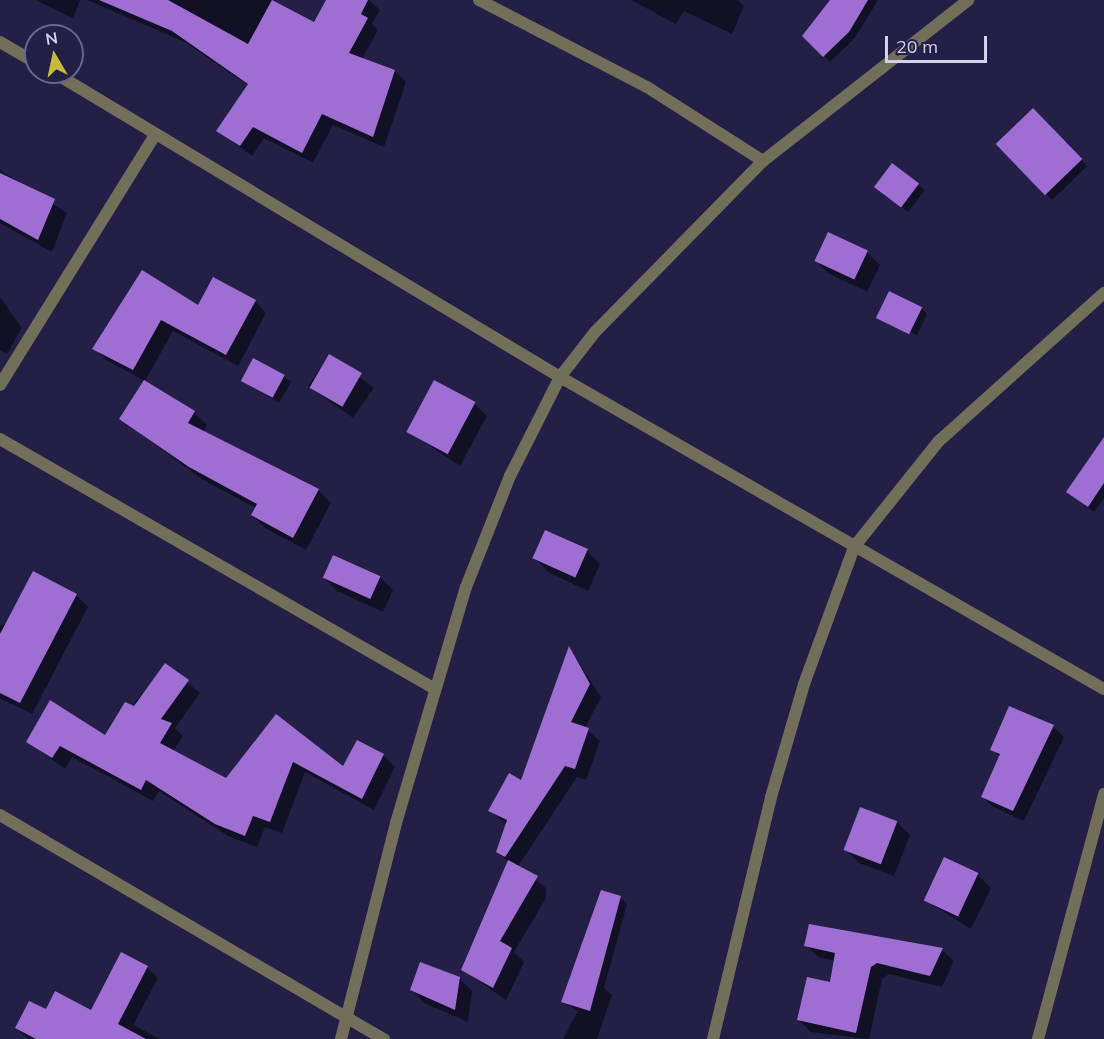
<!DOCTYPE html>
<html>
<head>
<meta charset="utf-8">
<style>
	body { margin:0 }
	#map { position:relative; width:1104px; height:1039px; overflow:hidden; background:#231f47; font-family:Mulish,sans-serif }
	div>[style] { position:absolute }
	.shadow>* { inset:0; background:#0007; transform-origin:0 0 }
	.building>* { inset:0; background:#9e6ed3; transform-origin:0 0 }
	.street>* { height:12px; margin:-6px; padding:0 6px; transform-origin:6px; border-radius:6px; background:#716f5a }
	span { translate:-50% -50%; white-space:nowrap; text-align:center; line-height:1.15; -webkit-text-stroke:6px #231f47; paint-order:stroke }
	.north { position:absolute; left:24px; top:24px; width:60px; height:60px; box-sizing:border-box; background:#231f47; border:2px solid #696789; border-radius:50%; rotate:351deg; font-size:16px; font-weight:700; line-height:24px; text-align:center; color:#d1d2ec }
	.north::after { content:''; display:block; margin:auto; width:21px; height:27px; background:#c7bb3c; clip-path:polygon(50% 0,100% 100%,50% 72%,0 100%) }
	.scale { position:absolute; left:885px; top:36px; width:102px; height:27px; box-sizing:border-box; border:3px solid #d1d2ec; border-top:0; padding-left:8px; font-size:18px; line-height:21px; white-space:nowrap; color:#d1d2ec; -webkit-text-stroke:4px #231f47; paint-order:stroke }
</style>
</head>
<body>
<div id="map">
	<div class="shadow">
		<div style="clip-path:polygon(35px 0,80px 0,73px 18px)"></div>
		<div style="clip-path:polygon(87px 0,270px 0,315px 24px,328px 0,369px 0,380px 10px,372px 24px,378px 30px,362px 59px,395px 71px,406px 82px,384px 147px,333px 125px,313px 163px,264px 138px,252px 156px,218px 131px,249px 86px,185px 42px)"></div>
		<div style="clip-path:polygon(631px 0,738px 0,744px 6px,732px 34px,684px 11px,676px 24px)"></div>
		<div style="clip-path:polygon(841px 0,878px 0,855px 38px,830px 62px,804px 36px)"></div>
		<div style="left:1033px;top:110px;width:78px;height:49px;rotate:46deg"></div>
		<div style="clip-path:polygon(893px 165px,925px 190px,908px 212px,882px 193px)"></div>
		<div style="clip-path:polygon(0 170px,67px 213px,52px 252px,0 223px)"></div>
		<div style="clip-path:polygon(867px 252px,880px 265px,867px 292px,828px 273px,815px 260px)"></div>
		<div style="clip-path:polygon(142px 272px,198px 307px,255px 301px,266px 313px,238px 366px,173px 331px,145px 381px,106px 360px,94px 348px)"></div>
		<div style="clip-path:polygon(0 297px,22px 328px,7px 354px,0 350px)"></div>
		<div style="clip-path:polygon(921px 308px,927px 314px,917px 335px,877px 318px)"></div>
		<div style="left:329px;top:356px;width:55px;height:37px;rotate:35deg"></div>
		<div style="clip-path:polygon(284px 376px,291px 382px,279px 403px,242px 381px)"></div>
		<div style="clip-path:polygon(145px 381px,194px 412px,207px 425px,203px 432px,318px 490px,331px 503px,306px 550px,265px 528px,252px 515px,256px 508px,203px 480px,121px 419px)"></div>
		<div style="clip-path:polygon(474px 403px,487px 416px,460px 466px,408px 431px)"></div>
		<div style="clip-path:polygon(1104px 473px,1104px 498px,1094px 512px,1068px 492px)"></div>
		<div style="clip-path:polygon(587px 551px,600px 564px,588px 591px,548px 572px,535px 558px)"></div>
		<div style="clip-path:polygon(380px 577px,393px 590px,383px 612px,337px 591px,324px 578px)"></div>
		<div style="clip-path:polygon(76px 595px,88px 607px,32px 714px,0 698px,0 626px)"></div>
		<div style="clip-path:polygon(570px 649px,601px 697px,585px 728px,600px 741px,586px 780px,577px 777px,518px 866px,546px 888px,546px 898px,514px 952px,524px 962px,506px 1000px,463px 970px,509px 863px,498px 852px,507px 825px,490px 811px,522px 782px)"></div>
		<div style="clip-path:polygon(166px 665px,200px 693px,175px 728px,183px 736px,173px 751px,227px 780px,276px 716px,343px 768px,383px 755px,395px 767px,374px 810px,305px 772px,282px 833px,265px 827px,257px 847px,228px 836px,159px 791px,153px 801px,72px 757px,65px 769px,28px 742px,105px 738px)"></div>
		<div style="clip-path:polygon(1053px 726px,1064px 737px,1024px 821px,993px 807px,982px 796px,1000px 757px,992px 749px)"></div>
		<div style="clip-path:polygon(897px 822px,910px 835px,894px 876px,859px 863px,846px 850px)"></div>
		<div style="clip-path:polygon(945px 859px,978px 875px,991px 888px,971px 929px,925px 900px)"></div>
		<div style="clip-path:polygon(621px 898px,627px 904px,604px 988px,612px 995px,597px 1039px,563px 1039px,578px 1011px,563px 1002px)"></div>
		<div style="clip-path:polygon(810px 926px,942px 950px,954px 961px,942px 987px,889px 974px,882px 979px,869px 1039px,811px 1032px,799px 1020px,831px 983px,835px 961px,818px 957px,806px 945px)"></div>
		<div style="clip-path:polygon(147px 967px,158px 978px,133px 1025px,160px 1039px,28px 1039px,17px 1028px,46px 1011px,91px 1012px)"></div>
		<div style="clip-path:polygon(459px 978px,472px 991px,468px 1022px,424px 1003px,411px 989px)"></div>
	</div>
	<div class="building">
		<div style="clip-path:polygon(99px 0,168px 0,248px 44px,272px 0,314px 22px,326px 0,368px 0,361px 14px,368px 18px,349px 53px,395px 70px,373px 137px,322px 114px,302px 153px,253px 127px,240px 146px,216px 131px,248px 84px,172px 31px)"></div>
		<div style="clip-path:polygon(830px 0,868px 0,849px 32px,823px 57px,802px 36px)"></div>
		<div style="left:1033px;top:108px;width:71px;height:52px;rotate:46deg"></div>
		<div style="left:892px;top:163px;width:34px;height:30px;rotate:37deg"></div>
		<div style="clip-path:polygon(0 173px,55px 199px,38px 240px,0 219px)"></div>
		<div style="left:828px;top:232px;width:44px;height:32px;rotate:25deg"></div>
		<div style="clip-path:polygon(142px 270px,198px 305px,213px 277px,256px 300px,226px 355px,161px 320px,133px 370px,92px 349px)"></div>
		<div style="left:889px;top:291px;width:37px;height:30px;rotate:26deg"></div>
		<div style="left:329px;top:354px;width:38px;height:39px;rotate:30deg"></div>
		<div style="left:253px;top:358px;width:36px;height:26px;rotate:28deg"></div>
		<div style="clip-path:polygon(144px 380px,195px 411px,188px 423px,319px 489px,293px 538px,251px 515px,257px 504px,189px 467px,119px 419px)"></div>
		<div style="left:434px;top:380px;width:47px;height:59px;rotate:28deg"></div>
		<div style="clip-path:polygon(1104px 437px,1104px 483px,1088px 507px,1066px 492px)"></div>
		<div style="left:545px;top:530px;width:47px;height:31px;rotate:24deg"></div>
		<div style="left:333px;top:555px;width:52px;height:25px;rotate:24deg"></div>
		<div style="clip-path:polygon(33px 571px,77px 594px,20px 703px,0 693px,0 634px)"></div>
		<div style="clip-path:polygon(569px 646px,590px 684px,571px 722px,589px 728px,575px 769px,565px 766px,505px 857px,496px 852px,507px 820px,488px 811px,509px 773px,521px 780px)"></div>
		<div style="clip-path:polygon(165px 663px,189px 680px,161px 719px,172px 723px,160px 743px,226px 778px,276px 714px,343px 766px,357px 740px,384px 754px,362px 799px,293px 762px,270px 822px,253px 816px,245px 836px,215px 824px,146px 780px,141px 790px,60px 746px,52px 758px,26px 742px,50px 700px,105px 735px,125px 702px,134px 706px)"></div>
		<div style="clip-path:polygon(1009px 706px,1054px 725px,1013px 811px,981px 797px,1000px 754px,990px 750px)"></div>
		<div style="left:860px;top:807px;width:40px;height:46px;rotate:21deg"></div>
		<div style="left:944px;top:857px;width:38px;height:48px;rotate:25deg"></div>
		<div style="clip-path:polygon(508px 860px,538px 876px,500px 941px,512px 948px,493px 988px,461px 970px)"></div>
		<div style="clip-path:polygon(601px 890px,621px 896px,590px 1011px,561px 1002px)"></div>
		<div style="clip-path:polygon(809px 924px,943px 948px,930px 976px,877px 963px,871px 967px,856px 1033px,797px 1020px,807px 977px,830px 982px,835px 953px,804px 946px)"></div>
		<div style="clip-path:polygon(121px 952px,148px 966px,118px 1024px,146px 1039px,36px 1039px,15px 1028px,29px 1001px,46px 1009px,55px 991px,91px 1010px)"></div>
		<div style="clip-path:polygon(420px 962px,460px 977px,455px 1010px,410px 990px)"></div>
	</div>
	<div class="street">
		<div style="left:479px;top:0;width:189px;rotate:27.4deg"></div>
		<div style="left:647px;top:87px;width:138px;rotate:32.5deg"></div>
		<div style="left:0;top:42px;width:42px;rotate:30.3deg"></div>
		<div style="left:53px;top:72px;width:592px;rotate:31.03deg"></div>
		<div style="left:560px;top:377px;width:627px;rotate:29.84deg"></div>
		<div style="left:0;top:385px;width:294px;rotate:-58.2deg"></div>
		<div style="left:0;top:439px;width:502px;rotate:29.89deg"></div>
		<div style="left:0;top:815px;width:445px;rotate:30.3deg"></div>
		<div style="left:341px;top:1039px;width:223px;rotate:-75.7deg"></div>
		<div style="left:396px;top:823px;width:246px;rotate:-73.5deg"></div>
		<div style="left:466px;top:587px;width:119px;rotate:-68.4deg"></div>
		<div style="left:510px;top:476px;width:111px;rotate:-63.2deg"></div>
		<div style="left:560px;top:377px;width:57px;rotate:-52.1deg"></div>
		<div style="left:595px;top:332px;width:240px;rotate:-45.5deg"></div>
		<div style="left:763px;top:161px;width:261px;rotate:-38.1deg"></div>
		<div style="left:713px;top:1039px;width:249px;rotate:-76.5deg"></div>
		<div style="left:771px;top:797px;width:118px;rotate:-73.7deg"></div>
		<div style="left:804px;top:684px;width:146px;rotate:-69.9deg"></div>
		<div style="left:854px;top:547px;width:136px;rotate:-51.3deg"></div>
		<div style="left:939px;top:441px;width:222px;rotate:-41.9deg"></div>
		<div style="left:1038px;top:1039px;width:254px;rotate:-74.9deg"></div>
	</div>
	<div class="north">N</div>
	<div class="scale">20 m</div>
</div>
</body>
</html>
